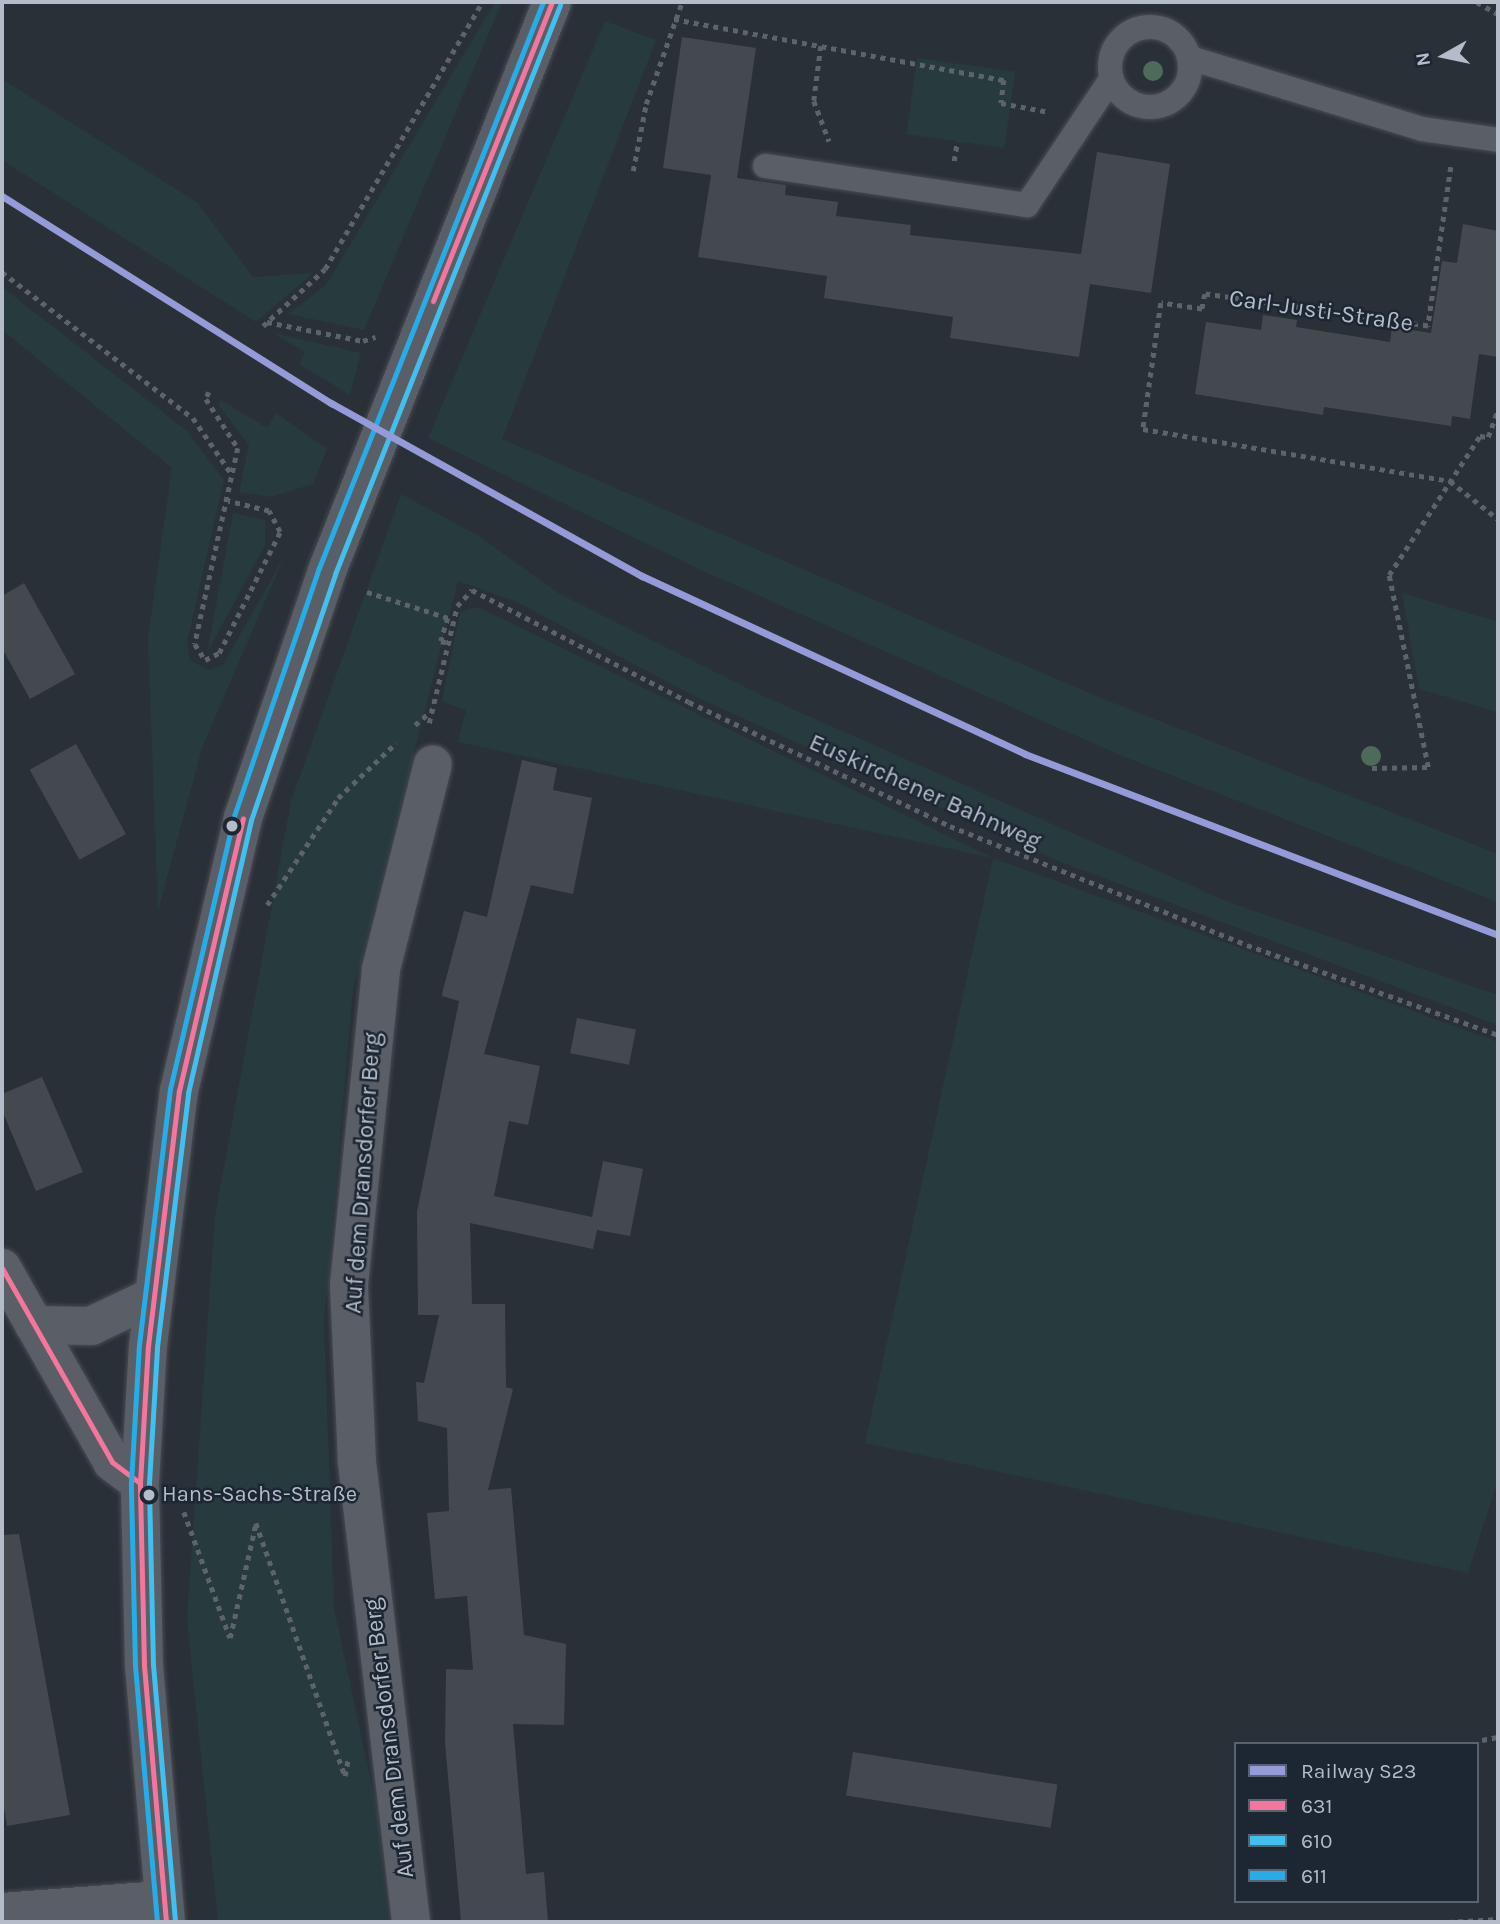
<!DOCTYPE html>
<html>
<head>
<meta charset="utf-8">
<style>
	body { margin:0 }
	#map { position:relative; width:1500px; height:1924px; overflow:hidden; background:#2a3038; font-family:Karla,sans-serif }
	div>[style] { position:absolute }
	.green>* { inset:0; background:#273a3e; transform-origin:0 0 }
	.building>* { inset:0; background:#444950; transform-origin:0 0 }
	.path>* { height:4.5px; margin-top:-2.25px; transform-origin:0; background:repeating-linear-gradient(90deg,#5d636a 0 5px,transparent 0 10px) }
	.roads { filter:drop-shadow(0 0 2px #484c53) drop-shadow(0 0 2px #484c53) }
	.service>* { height:24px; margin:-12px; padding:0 12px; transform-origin:12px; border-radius:12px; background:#5a5e66 }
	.service>.ring { margin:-12px; padding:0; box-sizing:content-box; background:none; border:24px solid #5a5e66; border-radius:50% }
	.minor>* { height:38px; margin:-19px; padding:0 19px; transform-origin:19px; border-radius:19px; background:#5a5e66 }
	.tertiary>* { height:38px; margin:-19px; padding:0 19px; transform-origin:19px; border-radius:19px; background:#5a5e66 }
	.bus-1>* { height:5px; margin:-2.5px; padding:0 2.5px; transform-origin:2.5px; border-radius:2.5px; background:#f5769c }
	.bus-2>* { height:5px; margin:-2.5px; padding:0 2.5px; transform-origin:2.5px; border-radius:2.5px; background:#41bfef }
	.bus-3>* { height:5px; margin:-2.5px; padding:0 2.5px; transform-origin:2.5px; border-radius:2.5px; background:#26ace6 }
	.rail-1>* { height:7px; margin:-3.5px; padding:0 3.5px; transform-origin:3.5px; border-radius:3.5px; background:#949bd8 }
	.trees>* { width:20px; height:20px; margin:-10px; border-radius:50%; background:#4e6a5a }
	.dots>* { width:19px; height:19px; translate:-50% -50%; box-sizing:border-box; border:4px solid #1d2633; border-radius:50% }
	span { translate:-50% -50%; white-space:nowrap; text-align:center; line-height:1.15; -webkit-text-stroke:5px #1d2633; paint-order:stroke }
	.bus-label { font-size:22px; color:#b4bcc9 }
	.left { translate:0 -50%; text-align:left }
	.street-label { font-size:24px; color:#b4bcc9 }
	.frame { position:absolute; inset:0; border:4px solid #b4bcc9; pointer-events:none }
	.legend { position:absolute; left:1234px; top:1742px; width:245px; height:161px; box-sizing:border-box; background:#1d2633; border:2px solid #59626f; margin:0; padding:9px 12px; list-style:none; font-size:21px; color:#b4bcc9 }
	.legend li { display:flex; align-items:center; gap:14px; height:35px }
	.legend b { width:35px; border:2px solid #59626f }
	.north { position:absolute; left:1409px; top:21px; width:70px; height:70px; -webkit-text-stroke:5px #1d2633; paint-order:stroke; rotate:261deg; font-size:19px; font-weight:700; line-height:28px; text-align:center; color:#b4bcc9 }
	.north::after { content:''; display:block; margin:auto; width:24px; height:32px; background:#b4bcc9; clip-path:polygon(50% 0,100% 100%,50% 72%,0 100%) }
</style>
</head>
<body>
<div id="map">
	<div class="green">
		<div style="clip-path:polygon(495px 2px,502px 2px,364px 330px,288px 314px,326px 285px)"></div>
		<div style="clip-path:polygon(605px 21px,656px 40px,502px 439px,1096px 696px,1498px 854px,1498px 902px,1122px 756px,701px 570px,428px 438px)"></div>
		<div style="left:917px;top:58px;width:99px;height:77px;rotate:8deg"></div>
		<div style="clip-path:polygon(2px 79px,198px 203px,253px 277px,313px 273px,256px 322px,2px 160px)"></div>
		<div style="clip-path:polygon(2px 287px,187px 431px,224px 480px,187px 642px,190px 660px,208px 670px,223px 665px,285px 555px,202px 748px,158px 911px,148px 638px,172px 468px,2px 330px)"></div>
		<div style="clip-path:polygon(273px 333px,361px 353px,350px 395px,299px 364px,305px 352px)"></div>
		<div style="clip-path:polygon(221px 400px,267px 428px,276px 413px,327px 449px,313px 484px,271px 497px,239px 492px,249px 445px,218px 404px)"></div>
		<div style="clip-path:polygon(401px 494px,477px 535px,560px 594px,761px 695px,1226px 901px,1498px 995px,1498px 1025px,1058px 861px,694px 696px,517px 602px,458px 581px,353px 990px,324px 1320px,334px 1608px,377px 1810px,388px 1922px,218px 1922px,187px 1619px,215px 1216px,291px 801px)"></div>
		<div style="clip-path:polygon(233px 513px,265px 520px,265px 545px,207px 653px)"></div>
		<div style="clip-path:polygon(1402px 593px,1498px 622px,1498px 712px,1419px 689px)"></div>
		<div style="clip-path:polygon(478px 607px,993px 858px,1498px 1042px,1498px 1480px,1468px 1573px,865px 1443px,993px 858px,458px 742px,466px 710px,442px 701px,460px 612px)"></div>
	</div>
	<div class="building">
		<div style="clip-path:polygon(682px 37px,756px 48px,737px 178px,786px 185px,785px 195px,838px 202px,836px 216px,911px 225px,910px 235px,1081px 254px,1097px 152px,1170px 164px,1151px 293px,1090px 284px,1079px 357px,950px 338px,953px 317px,824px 298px,827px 276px,698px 257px,711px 175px,663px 168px)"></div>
		<div style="clip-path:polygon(1463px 224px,1498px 231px,1498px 357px,1479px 354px,1470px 419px,1452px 416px,1451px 426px,1324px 407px,1323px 415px,1195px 394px,1206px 322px,1261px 330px,1263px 315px,1297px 320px,1296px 327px,1390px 342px,1392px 327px,1431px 333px,1442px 261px,1457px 263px)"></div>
		<div style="clip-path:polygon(24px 583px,75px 674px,30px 699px,2px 648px,2px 596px)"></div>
		<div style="left:76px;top:744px;width:103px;height:53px;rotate:61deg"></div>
		<div style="clip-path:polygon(522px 760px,557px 768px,553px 790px,592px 798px,573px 894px,531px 885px,484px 1054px,540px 1066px,528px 1125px,509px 1121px,494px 1196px,592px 1217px,603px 1161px,643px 1169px,630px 1236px,597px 1230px,593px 1249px,470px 1223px,472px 1304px,505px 1304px,506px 1387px,513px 1389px,488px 1490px,511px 1488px,524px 1635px,566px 1644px,564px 1725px,513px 1724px,526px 1874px,544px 1872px,548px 1922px,461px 1922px,445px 1743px,446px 1669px,473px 1670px,467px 1596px,435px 1599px,427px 1513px,449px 1511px,447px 1428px,418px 1421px,416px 1382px,424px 1383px,439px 1315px,418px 1315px,417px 1212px,459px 1001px,442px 996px,443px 990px,464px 911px,487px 917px)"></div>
		<div style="left:577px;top:1018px;width:60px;height:36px;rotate:11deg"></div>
		<div style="clip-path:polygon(42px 1077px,83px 1172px,36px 1191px,2px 1110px,2px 1094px)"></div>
		<div style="clip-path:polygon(19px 1534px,70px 1815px,7px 1826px,2px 1796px,2px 1535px)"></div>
		<div style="left:853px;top:1752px;width:207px;height:44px;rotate:9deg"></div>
	</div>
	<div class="path">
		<div style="left:1477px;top:2px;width:24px;rotate:30deg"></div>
		<div style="left:674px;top:19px;width:336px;rotate:10.5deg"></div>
		<div style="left:1004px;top:80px;width:23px;rotate:97deg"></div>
		<div style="left:1001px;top:103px;width:49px;rotate:10.6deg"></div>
		<div style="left:821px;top:46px;width:55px;rotate:97.3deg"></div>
		<div style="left:814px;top:101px;width:43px;rotate:69.4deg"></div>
		<div style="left:954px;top:161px;width:20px;rotate:-81deg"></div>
		<div style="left:1451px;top:167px;width:161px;rotate:98.2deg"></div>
		<div style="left:1428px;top:326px;width:225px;rotate:-171.8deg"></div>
		<div style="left:1205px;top:294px;width:15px;rotate:101deg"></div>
		<div style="left:1202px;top:309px;width:41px;rotate:-171.7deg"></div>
		<div style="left:1161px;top:303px;width:127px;rotate:98.1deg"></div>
		<div style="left:1143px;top:429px;width:311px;rotate:9.6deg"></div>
		<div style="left:1450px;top:481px;width:61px;rotate:38.4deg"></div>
		<div style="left:633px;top:171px;width:68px;rotate:-79deg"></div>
		<div style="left:646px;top:104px;width:108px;rotate:-70.6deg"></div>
		<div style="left:2px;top:272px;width:240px;rotate:37.4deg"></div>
		<div style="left:193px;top:418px;width:70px;rotate:55.4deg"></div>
		<div style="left:267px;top:322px;width:98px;rotate:11.2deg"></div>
		<div style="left:363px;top:341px;width:13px;rotate:-18deg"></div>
		<div style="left:263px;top:326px;width:84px;rotate:-42.6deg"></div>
		<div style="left:325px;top:269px;width:310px;rotate:-59.5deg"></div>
		<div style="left:209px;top:392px;width:8px;rotate:113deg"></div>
		<div style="left:206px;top:399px;width:59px;rotate:56.9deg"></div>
		<div style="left:238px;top:448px;width:201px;rotate:102.4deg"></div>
		<div style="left:195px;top:644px;width:19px;rotate:58deg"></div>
		<div style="left:205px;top:660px;width:16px;rotate:-27deg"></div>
		<div style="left:219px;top:653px;width:136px;rotate:-63.2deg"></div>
		<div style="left:280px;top:532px;width:24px;rotate:-118deg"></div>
		<div style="left:269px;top:511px;width:42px;rotate:-166.3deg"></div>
		<div style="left:367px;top:592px;width:85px;rotate:17.8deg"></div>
		<div style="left:448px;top:618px;width:24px;rotate:107deg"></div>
		<div style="left:441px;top:641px;width:7px;rotate:16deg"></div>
		<div style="left:429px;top:723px;width:120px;rotate:-76.5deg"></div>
		<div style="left:457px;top:606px;width:22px;rotate:-47deg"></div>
		<div style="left:472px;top:590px;width:244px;rotate:27.3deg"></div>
		<div style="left:689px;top:702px;width:289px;rotate:25.4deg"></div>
		<div style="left:950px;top:826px;width:320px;rotate:21.8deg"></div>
		<div style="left:1247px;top:945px;width:267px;rotate:19.7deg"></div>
		<div style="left:415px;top:725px;width:23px;rotate:-41deg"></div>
		<div style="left:1372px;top:768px;width:56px;rotate:-1deg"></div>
		<div style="left:1428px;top:767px;width:196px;rotate:-101.5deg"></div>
		<div style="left:1389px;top:575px;width:166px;rotate:-56.8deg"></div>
		<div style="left:1480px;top:436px;width:8px;rotate:7deg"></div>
		<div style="left:1488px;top:437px;width:30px;rotate:-70deg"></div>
		<div style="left:267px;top:905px;width:128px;rotate:-56.4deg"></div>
		<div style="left:338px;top:798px;width:80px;rotate:-43.5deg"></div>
		<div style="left:184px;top:1512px;width:134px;rotate:69.9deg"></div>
		<div style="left:230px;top:1638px;width:118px;rotate:-77.3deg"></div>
		<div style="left:256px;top:1523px;width:268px;rotate:70.6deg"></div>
		<div style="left:345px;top:1776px;width:17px;rotate:-80deg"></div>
		<div style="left:1482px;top:1740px;width:16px;rotate:-11deg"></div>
		<div style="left:1448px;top:1922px;width:50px;rotate:-3.4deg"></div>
	</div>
	<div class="roads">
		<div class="service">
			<div class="ring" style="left:1110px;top:27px;width:56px;height:56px"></div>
			<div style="left:1190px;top:58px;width:243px;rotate:17deg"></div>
			<div style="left:1422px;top:129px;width:77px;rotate:8.2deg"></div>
			<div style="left:765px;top:166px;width:265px;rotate:8.5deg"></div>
			<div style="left:1027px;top:205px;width:151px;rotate:-56.3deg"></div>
		</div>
		<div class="minor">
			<div style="left:2px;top:1268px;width:223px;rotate:60.4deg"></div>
			<div style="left:112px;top:1462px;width:35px;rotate:37deg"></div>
			<div style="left:34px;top:1325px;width:57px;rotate:1deg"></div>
			<div style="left:91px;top:1326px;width:70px;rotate:-25.5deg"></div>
			<div style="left:2px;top:1912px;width:161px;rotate:-4.3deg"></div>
			<div style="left:411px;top:1922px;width:463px;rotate:-96.7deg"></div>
			<div style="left:357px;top:1462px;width:177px;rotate:-92.6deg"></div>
			<div style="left:349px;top:1285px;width:318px;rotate:-84.2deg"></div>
			<div style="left:381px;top:969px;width:211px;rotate:-75.8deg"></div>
		</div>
		<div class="tertiary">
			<div style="left:166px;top:1922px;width:258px;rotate:-94.9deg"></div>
			<div style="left:144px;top:1665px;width:182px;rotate:-91.3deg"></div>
			<div style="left:140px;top:1483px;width:137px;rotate:-86.7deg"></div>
			<div style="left:148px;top:1346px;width:257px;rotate:-83.1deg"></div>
			<div style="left:179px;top:1091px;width:280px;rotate:-76.8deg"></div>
			<div style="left:243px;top:818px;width:261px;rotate:-71.2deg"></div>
			<div style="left:327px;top:571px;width:612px;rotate:-68.42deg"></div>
		</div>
	</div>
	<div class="bus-1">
		<div style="left:433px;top:301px;width:322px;rotate:-68.3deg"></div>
		<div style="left:2px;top:1268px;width:223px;rotate:60.4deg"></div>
		<div style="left:112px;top:1462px;width:35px;rotate:37deg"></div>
		<div style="left:166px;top:1922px;width:258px;rotate:-94.9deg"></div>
		<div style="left:144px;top:1665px;width:182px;rotate:-91.3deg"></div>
		<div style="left:140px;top:1483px;width:137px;rotate:-86.7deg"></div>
		<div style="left:148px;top:1346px;width:257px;rotate:-83.1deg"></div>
		<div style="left:179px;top:1091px;width:280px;rotate:-76.8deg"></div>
	</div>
	<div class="bus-2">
		<div style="left:175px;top:1921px;width:257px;rotate:-94.9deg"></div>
		<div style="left:153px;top:1665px;width:182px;rotate:-91.3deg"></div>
		<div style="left:149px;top:1483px;width:136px;rotate:-86.6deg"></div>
		<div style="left:157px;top:1347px;width:256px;rotate:-83deg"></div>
		<div style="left:188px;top:1093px;width:280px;rotate:-77deg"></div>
		<div style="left:251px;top:820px;width:260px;rotate:-71.1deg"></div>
		<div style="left:335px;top:574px;width:612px;rotate:-68.42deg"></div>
	</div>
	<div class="bus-3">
		<div style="left:157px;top:1922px;width:257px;rotate:-94.9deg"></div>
		<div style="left:135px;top:1666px;width:183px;rotate:-91.3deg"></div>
		<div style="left:131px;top:1483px;width:138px;rotate:-86.7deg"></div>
		<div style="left:139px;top:1345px;width:258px;rotate:-83.1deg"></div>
		<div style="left:170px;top:1089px;width:280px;rotate:-76.8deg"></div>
		<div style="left:234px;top:816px;width:262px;rotate:-71.1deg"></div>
		<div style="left:319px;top:568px;width:609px;rotate:-68.41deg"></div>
	</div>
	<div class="rail-1">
		<div style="left:2px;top:196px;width:389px;rotate:32.2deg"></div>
		<div style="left:331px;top:403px;width:356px;rotate:29.1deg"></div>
		<div style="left:642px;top:576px;width:422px;rotate:24.9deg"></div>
		<div style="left:1025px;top:754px;width:506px;rotate:20.94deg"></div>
	</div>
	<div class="trees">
		<div style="left:1153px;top:71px"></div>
		<div style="left:1371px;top:756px"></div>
	</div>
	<div class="dots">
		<div style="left:232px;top:826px;background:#b4bcc9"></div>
		<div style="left:149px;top:1495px;background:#b4bcc9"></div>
	</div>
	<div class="bus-label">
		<span class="left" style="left:162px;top:1495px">Hans-Sachs-Straße</span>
	</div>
	<div class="street-label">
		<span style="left:1321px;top:311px;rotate:8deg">Carl-Justi-Straße</span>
		<span style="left:925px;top:792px;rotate:24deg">Euskirchener Bahnweg</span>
		<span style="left:363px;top:1173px;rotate:-86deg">Auf dem Dransdorfer Berg</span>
		<span style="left:389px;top:1738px;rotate:-97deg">Auf dem Dransdorfer Berg</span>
	</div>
	<div class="frame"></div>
	<ul class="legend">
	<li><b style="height:9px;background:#949bd8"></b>Railway S23</li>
	<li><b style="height:9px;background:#f5769c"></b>631</li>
	<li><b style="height:9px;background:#41bfef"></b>610</li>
	<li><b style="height:9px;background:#26ace6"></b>611</li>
	</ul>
	<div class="north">N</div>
</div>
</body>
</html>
